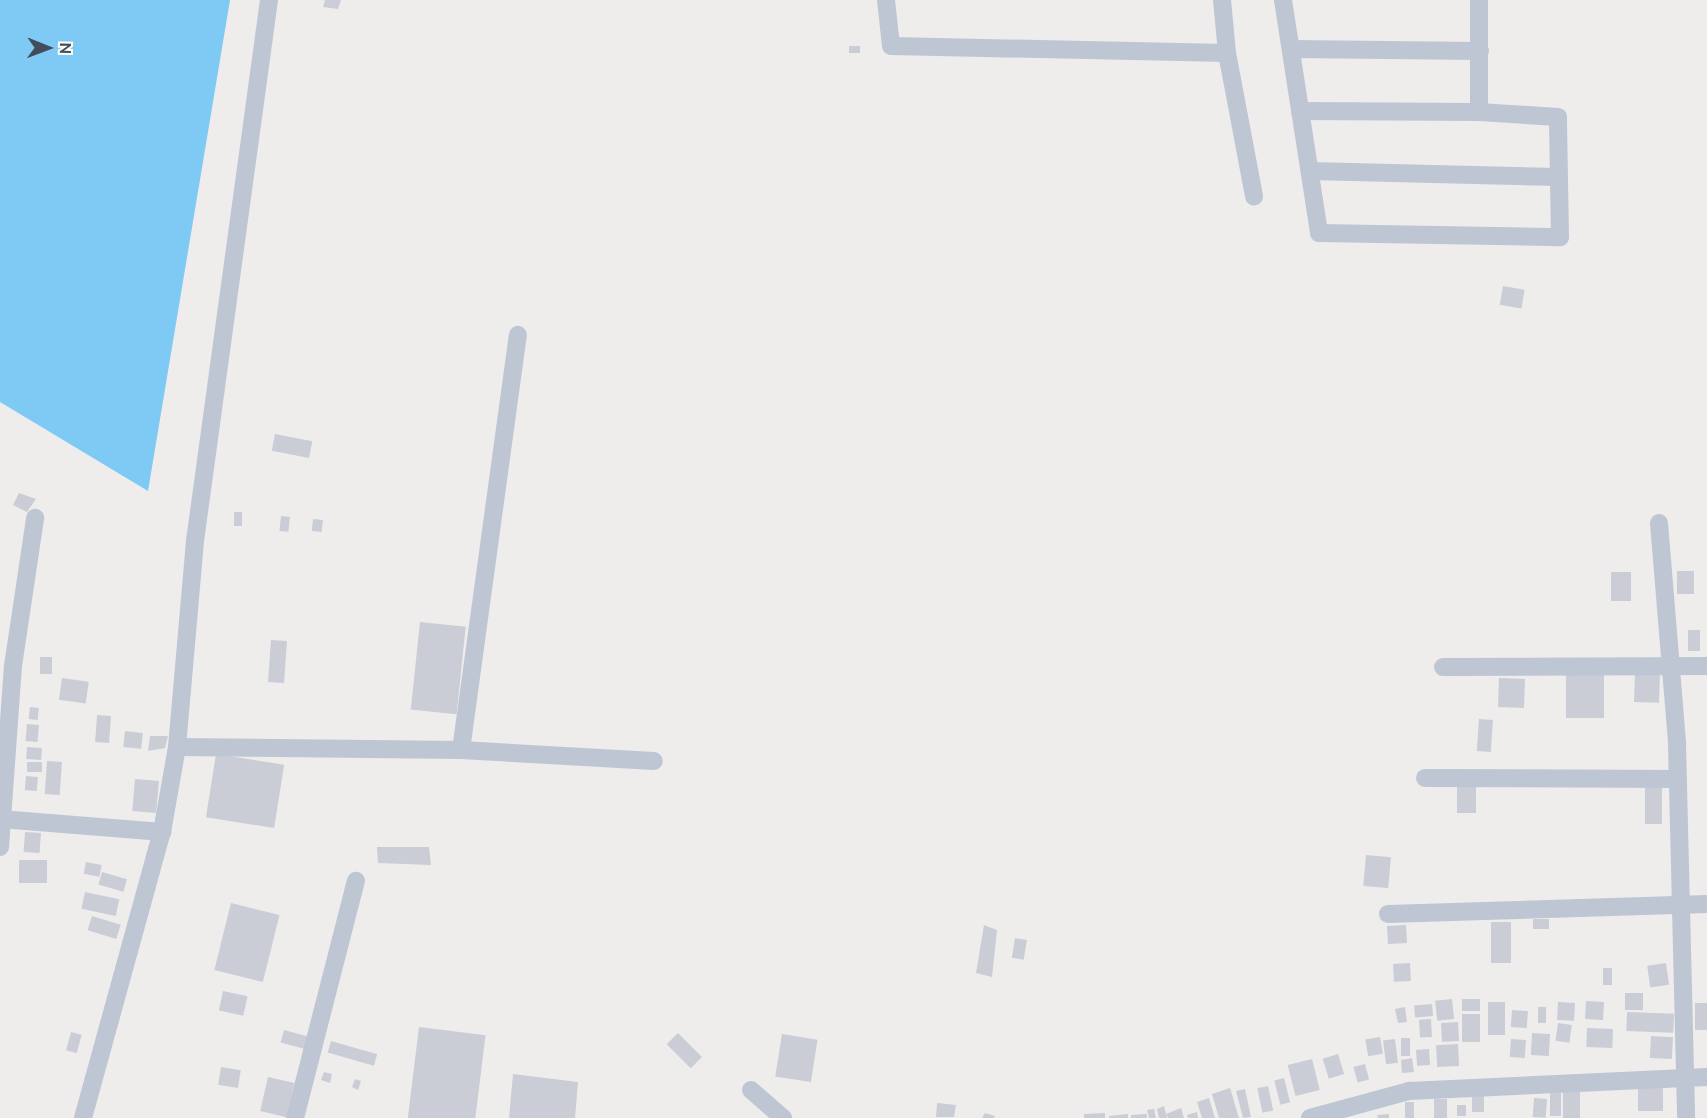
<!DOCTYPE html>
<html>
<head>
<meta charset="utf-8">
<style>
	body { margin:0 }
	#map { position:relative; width:1707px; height:1118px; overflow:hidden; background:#efecec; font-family:Ubuntu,sans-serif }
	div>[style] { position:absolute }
	.water>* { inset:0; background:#7ecaf4 }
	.building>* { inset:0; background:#cacdd5; transform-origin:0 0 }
	.street>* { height:18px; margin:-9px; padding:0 9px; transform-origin:9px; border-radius:9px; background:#bec6d3 }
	span { translate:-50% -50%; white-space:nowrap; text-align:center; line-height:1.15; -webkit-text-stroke:4.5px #fff; paint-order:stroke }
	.north { position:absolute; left:18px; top:18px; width:60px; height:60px; -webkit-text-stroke:4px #fff; paint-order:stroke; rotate:91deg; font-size:16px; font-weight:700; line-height:24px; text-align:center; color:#434c5b }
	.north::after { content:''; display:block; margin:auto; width:21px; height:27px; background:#434c5b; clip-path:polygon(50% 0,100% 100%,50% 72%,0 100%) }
</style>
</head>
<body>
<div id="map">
	<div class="water">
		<div style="clip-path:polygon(0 0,230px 0,148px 491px,0 402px)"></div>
	</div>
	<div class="building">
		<div style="clip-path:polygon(325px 0,341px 0,338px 9px,323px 7px)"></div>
		<div style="left:849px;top:46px;width:11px;height:7px"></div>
		<div style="left:1503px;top:286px;width:22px;height:19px;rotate:10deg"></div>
		<div style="left:275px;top:434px;width:38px;height:17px;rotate:11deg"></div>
		<div style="clip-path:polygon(19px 493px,36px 499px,27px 512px,13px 505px)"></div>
		<div style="left:234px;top:512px;width:8px;height:14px"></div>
		<div style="left:281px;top:516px;width:9px;height:15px;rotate:6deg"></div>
		<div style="left:313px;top:519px;width:10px;height:12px;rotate:6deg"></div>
		<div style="left:1677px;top:571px;width:17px;height:23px"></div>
		<div style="left:1611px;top:572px;width:20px;height:29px"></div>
		<div style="left:420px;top:622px;width:46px;height:88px;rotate:6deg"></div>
		<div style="left:1688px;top:630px;width:12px;height:21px"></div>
		<div style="left:271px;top:640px;width:16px;height:42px;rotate:4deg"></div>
		<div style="left:40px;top:657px;width:12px;height:17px"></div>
		<div style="left:1604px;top:672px;width:46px;height:38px;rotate:90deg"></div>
		<div style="left:1635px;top:673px;width:25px;height:29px;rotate:2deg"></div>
		<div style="left:62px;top:678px;width:27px;height:22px;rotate:8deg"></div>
		<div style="left:1499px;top:678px;width:26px;height:29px;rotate:2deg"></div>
		<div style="left:30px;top:707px;width:9px;height:12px;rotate:6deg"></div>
		<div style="left:97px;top:715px;width:14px;height:27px;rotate:4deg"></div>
		<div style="left:1479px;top:719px;width:14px;height:32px;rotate:4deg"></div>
		<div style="left:27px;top:724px;width:12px;height:17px;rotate:5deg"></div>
		<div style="left:125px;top:731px;width:18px;height:16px;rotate:6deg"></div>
		<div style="clip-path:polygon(150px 736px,168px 736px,165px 748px,148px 751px)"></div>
		<div style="left:27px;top:747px;width:15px;height:12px;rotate:4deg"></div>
		<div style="left:216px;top:754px;width:69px;height:64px;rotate:9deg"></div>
		<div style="left:47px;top:761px;width:15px;height:33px;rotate:4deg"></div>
		<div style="left:27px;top:762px;width:15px;height:10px"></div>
		<div style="left:26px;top:776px;width:12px;height:14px;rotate:5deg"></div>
		<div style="left:135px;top:779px;width:24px;height:32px;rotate:5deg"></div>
		<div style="left:1457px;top:787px;width:19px;height:26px"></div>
		<div style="left:1645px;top:787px;width:17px;height:37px"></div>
		<div style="left:25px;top:832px;width:16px;height:20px;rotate:4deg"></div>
		<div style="clip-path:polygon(377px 847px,429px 847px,431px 865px,378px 863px)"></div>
		<div style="left:1366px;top:855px;width:25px;height:31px;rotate:5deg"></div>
		<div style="left:19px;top:860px;width:28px;height:23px"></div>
		<div style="left:86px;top:862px;width:16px;height:12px;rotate:11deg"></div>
		<div style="left:102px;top:872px;width:26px;height:13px;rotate:16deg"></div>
		<div style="left:85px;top:892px;width:35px;height:17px;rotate:12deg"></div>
		<div style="left:231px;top:903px;width:50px;height:69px;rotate:14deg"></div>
		<div style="left:92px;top:916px;width:30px;height:15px;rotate:17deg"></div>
		<div style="left:1533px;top:919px;width:16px;height:10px"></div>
		<div style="left:1491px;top:922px;width:20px;height:41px"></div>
		<div style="clip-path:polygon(984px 925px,997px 930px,992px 977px,976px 973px)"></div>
		<div style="left:1406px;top:925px;width:18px;height:19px;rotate:87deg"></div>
		<div style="left:1015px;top:938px;width:12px;height:20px;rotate:9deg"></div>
		<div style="left:1410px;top:963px;width:18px;height:17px;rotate:87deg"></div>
		<div style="left:1666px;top:963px;width:22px;height:19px;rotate:82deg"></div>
		<div style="left:1603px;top:968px;width:9px;height:17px"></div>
		<div style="left:223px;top:991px;width:25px;height:20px;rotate:12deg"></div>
		<div style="left:1625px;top:993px;width:18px;height:17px"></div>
		<div style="left:1452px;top:999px;width:20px;height:17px;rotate:84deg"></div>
		<div style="left:1462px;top:999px;width:18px;height:12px"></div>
		<div style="left:1586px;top:1001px;width:18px;height:18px;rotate:3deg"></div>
		<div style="left:1488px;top:1002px;width:17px;height:33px"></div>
		<div style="left:1558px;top:1002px;width:17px;height:18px;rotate:3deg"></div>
		<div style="left:1695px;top:1003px;width:12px;height:27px"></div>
		<div style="left:1432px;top:1004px;width:12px;height:18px;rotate:85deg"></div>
		<div style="clip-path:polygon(1405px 1007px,1407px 1022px,1398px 1023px,1395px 1009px)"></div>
		<div style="left:1538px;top:1007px;width:8px;height:16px"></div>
		<div style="left:1512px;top:1010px;width:16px;height:17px;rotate:4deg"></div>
		<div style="left:1627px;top:1012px;width:47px;height:19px;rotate:2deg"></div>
		<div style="left:1462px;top:1014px;width:18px;height:28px"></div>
		<div style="left:1431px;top:1019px;width:18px;height:12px;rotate:87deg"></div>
		<div style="left:1458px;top:1022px;width:19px;height:17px;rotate:87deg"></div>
		<div style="left:1558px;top:1023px;width:14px;height:18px;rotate:8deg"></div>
		<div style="left:419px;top:1027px;width:67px;height:92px;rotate:7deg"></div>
		<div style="left:1587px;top:1028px;width:26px;height:19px;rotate:2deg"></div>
		<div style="left:284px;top:1030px;width:28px;height:13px;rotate:15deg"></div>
		<div style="left:71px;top:1032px;width:11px;height:19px;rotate:15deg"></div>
		<div style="left:678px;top:1033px;width:34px;height:16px;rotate:45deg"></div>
		<div style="left:1532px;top:1033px;width:18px;height:22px;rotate:3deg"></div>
		<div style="left:782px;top:1034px;width:36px;height:43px;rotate:9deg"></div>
		<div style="left:1651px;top:1036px;width:22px;height:22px;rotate:3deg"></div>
		<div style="left:1380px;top:1037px;width:17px;height:15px;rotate:80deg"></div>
		<div style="left:1401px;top:1038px;width:9px;height:18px"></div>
		<div style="left:1395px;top:1039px;width:24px;height:12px;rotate:83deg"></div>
		<div style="left:1511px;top:1039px;width:15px;height:18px;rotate:4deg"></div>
		<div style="left:331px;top:1041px;width:48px;height:12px;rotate:16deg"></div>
		<div style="left:1458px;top:1044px;width:22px;height:22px;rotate:87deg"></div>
		<div style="left:1429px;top:1049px;width:16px;height:13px;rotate:86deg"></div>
		<div style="left:1338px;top:1054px;width:21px;height:16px;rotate:73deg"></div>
		<div style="clip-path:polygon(1412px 1058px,1414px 1072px,1402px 1073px,1401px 1060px)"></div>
		<div style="left:1312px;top:1059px;width:32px;height:25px;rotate:76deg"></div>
		<div style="left:1365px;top:1064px;width:16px;height:12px;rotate:75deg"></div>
		<div style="left:221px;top:1067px;width:20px;height:18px;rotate:9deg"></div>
		<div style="clip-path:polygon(324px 1072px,332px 1074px,330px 1083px,321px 1080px)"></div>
		<div style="clip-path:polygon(513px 1074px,578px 1082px,575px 1118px,509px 1118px)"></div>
		<div style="left:268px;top:1077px;width:27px;height:35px;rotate:13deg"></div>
		<div style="left:1284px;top:1078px;width:25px;height:10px;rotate:76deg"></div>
		<div style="clip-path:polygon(355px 1079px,361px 1081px,358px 1090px,352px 1087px)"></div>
		<div style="left:1638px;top:1085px;width:25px;height:26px"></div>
		<div style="left:1268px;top:1086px;width:25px;height:11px;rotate:78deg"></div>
		<div style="clip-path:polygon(1230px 1088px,1239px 1118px,1219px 1118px,1212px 1094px)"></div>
		<div style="clip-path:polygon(1245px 1089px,1251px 1117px,1243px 1118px,1236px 1091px)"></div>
		<div style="left:1563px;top:1091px;width:17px;height:27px"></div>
		<div style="left:1550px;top:1093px;width:11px;height:23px"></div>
		<div style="left:1472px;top:1096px;width:12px;height:16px"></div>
		<div style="clip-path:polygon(1209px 1098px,1215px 1118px,1202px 1118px,1197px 1102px)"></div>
		<div style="left:1534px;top:1098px;width:13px;height:19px;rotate:4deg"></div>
		<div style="left:1434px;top:1099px;width:13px;height:19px"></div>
		<div style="left:1405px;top:1102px;width:9px;height:16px"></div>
		<div style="clip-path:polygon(937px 1103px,956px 1105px,954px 1117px,936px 1117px)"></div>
		<div style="left:1457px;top:1105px;width:9px;height:11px"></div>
		<div style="clip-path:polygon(1164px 1106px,1167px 1118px,1159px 1118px,1157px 1109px)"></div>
		<div style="clip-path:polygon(1181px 1108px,1184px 1118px,1168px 1118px,1166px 1114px)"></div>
		<div style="clip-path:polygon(1154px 1109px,1156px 1118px,1149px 1118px,1147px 1110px)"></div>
		<div style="clip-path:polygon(1197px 1112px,1198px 1118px,1188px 1118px,1187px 1115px)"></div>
		<div style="clip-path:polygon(985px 1113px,995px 1116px,994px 1118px,982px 1118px)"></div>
		<div style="clip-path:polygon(1105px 1113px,1105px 1118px,1084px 1118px,1084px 1114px)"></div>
		<div style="clip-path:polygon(1128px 1114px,1128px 1118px,1109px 1118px,1109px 1116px)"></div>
		<div style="clip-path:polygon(1147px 1114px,1147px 1118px,1131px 1118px,1131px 1115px)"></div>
		<div style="clip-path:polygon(1389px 1114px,1389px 1118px,1378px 1118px,1377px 1115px)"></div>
	</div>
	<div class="street">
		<div style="left:886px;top:0;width:46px;rotate:83.8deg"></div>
		<div style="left:891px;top:46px;width:336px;rotate:1.2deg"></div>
		<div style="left:1222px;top:0;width:53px;rotate:84.6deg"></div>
		<div style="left:1227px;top:53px;width:146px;rotate:79.3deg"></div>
		<div style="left:1283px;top:0;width:236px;rotate:81.2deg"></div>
		<div style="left:1319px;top:233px;width:241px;rotate:1deg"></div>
		<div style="left:1560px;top:237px;width:120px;rotate:-91deg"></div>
		<div style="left:1558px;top:117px;width:79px;rotate:-176.4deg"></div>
		<div style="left:1479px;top:112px;width:112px;rotate:-90deg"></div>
		<div style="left:1291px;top:49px;width:189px;rotate:0.6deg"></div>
		<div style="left:1300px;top:111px;width:179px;rotate:0.3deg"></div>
		<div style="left:1310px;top:171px;width:247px;rotate:1.4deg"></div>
		<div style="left:1659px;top:523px;width:222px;rotate:85.3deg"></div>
		<div style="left:1677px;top:744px;width:374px;rotate:88.6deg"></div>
		<div style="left:1443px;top:667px;width:264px;rotate:-0.2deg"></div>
		<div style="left:177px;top:747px;width:284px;rotate:0.6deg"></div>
		<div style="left:461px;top:750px;width:193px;rotate:3.3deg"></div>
		<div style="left:461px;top:750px;width:419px;rotate:-82.2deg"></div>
		<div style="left:1425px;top:778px;width:252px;rotate:0.2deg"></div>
		<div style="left:0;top:819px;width:163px;rotate:4.6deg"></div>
		<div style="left:0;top:847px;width:181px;rotate:-85.9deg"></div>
		<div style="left:13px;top:666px;width:150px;rotate:-81.5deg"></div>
		<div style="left:1388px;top:914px;width:319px;rotate:-1.8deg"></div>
		<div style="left:751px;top:1090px;width:43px;rotate:41.2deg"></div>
		<div style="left:83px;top:1118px;width:297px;rotate:-74.6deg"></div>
		<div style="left:162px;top:832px;width:86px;rotate:-80deg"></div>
		<div style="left:177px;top:747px;width:207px;rotate:-85deg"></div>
		<div style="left:195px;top:541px;width:546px;rotate:-82.21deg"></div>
		<div style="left:295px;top:1118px;width:245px;rotate:-75.6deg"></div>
		<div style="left:1310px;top:1118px;width:103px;rotate:-15.3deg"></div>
		<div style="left:1409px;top:1091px;width:298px;rotate:-2.7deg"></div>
	</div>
	<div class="north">N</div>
</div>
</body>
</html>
